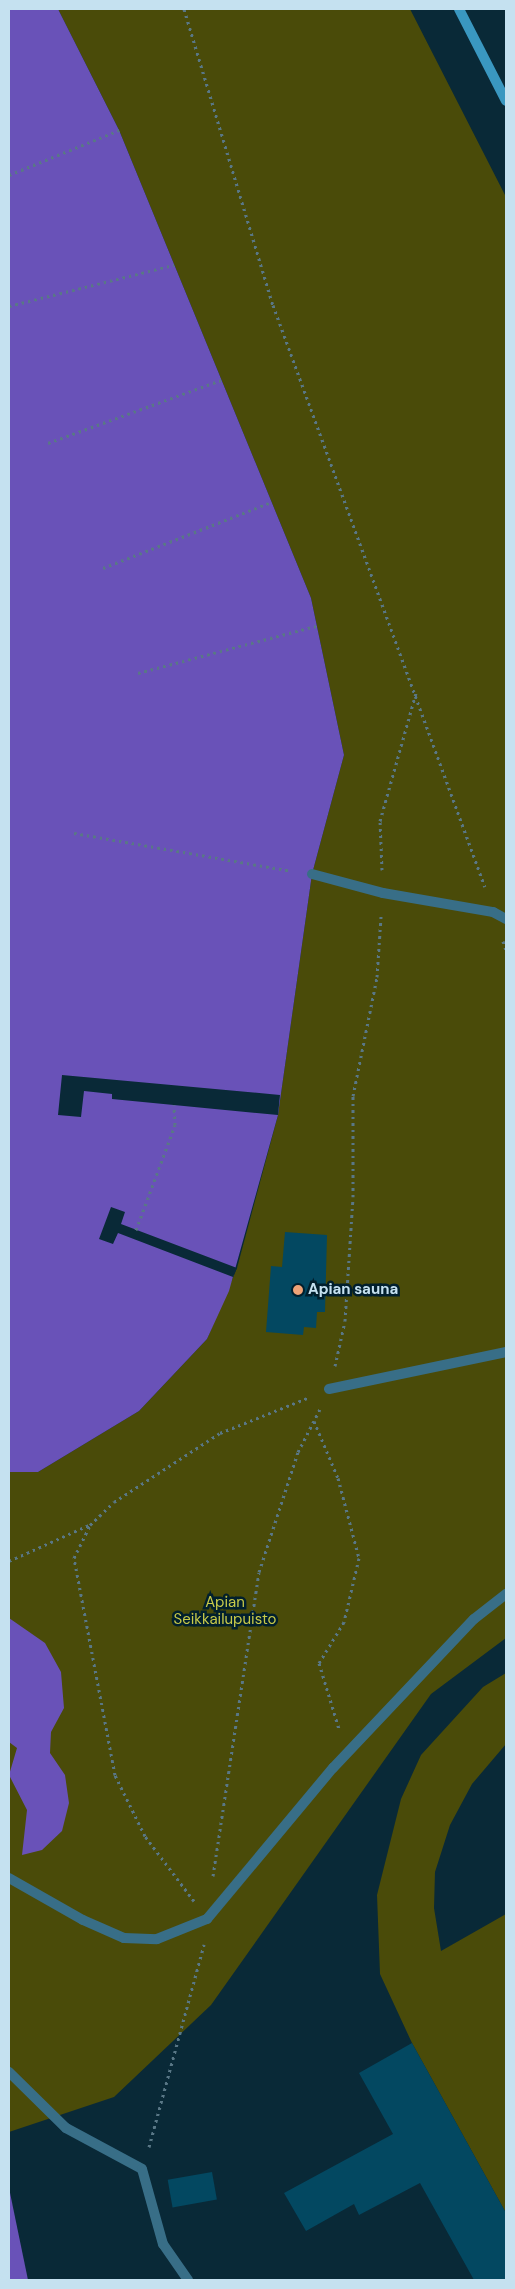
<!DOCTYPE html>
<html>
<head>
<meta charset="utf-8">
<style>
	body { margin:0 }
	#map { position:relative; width:515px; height:2289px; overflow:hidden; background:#092937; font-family:"DM Sans",sans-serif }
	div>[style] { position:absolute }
	.green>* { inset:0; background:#4a4b09 }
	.water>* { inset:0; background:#6952b8 }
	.pier>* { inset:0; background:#092937 }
	.building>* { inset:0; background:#034861; transform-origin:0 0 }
	.path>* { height:3px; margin-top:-1.5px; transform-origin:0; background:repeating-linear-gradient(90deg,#597786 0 2.5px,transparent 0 6.5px) }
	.lane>* { height:10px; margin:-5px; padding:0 5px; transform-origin:5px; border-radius:5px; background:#386e87 }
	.street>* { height:10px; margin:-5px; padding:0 5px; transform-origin:5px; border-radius:5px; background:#386e87 }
	.secondary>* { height:10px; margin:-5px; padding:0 5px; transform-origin:5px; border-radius:5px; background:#3a97c0 }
	.dots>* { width:14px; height:14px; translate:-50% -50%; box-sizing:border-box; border:2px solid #011f2d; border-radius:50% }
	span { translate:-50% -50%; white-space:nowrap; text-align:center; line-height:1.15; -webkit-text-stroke:5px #011f2d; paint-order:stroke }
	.poi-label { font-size:15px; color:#c5e1f0; font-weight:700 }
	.left { translate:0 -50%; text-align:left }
	.park-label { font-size:15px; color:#c8ca4a }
	.frame { position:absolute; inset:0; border:10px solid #c5e1f0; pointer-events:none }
</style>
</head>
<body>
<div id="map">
	<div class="green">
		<div style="clip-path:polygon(58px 9px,410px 9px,506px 197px,506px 1638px,431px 1694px,211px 2005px,114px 2097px,9px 2132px,9px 1472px,38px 1472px,139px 1411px,207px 1339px,237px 1268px,278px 1115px,312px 874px,344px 755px,311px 598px,119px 130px)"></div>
		<div style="clip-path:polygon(506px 1673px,506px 1744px,472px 1784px,450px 1825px,435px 1872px,434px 1908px,441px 1951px,506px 1914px,506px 2213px,412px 2043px,380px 1974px,377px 1895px,401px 1799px,421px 1755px,483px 1687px)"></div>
	</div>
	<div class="water">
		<div style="clip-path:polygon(9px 9px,58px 9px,119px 130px,311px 598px,344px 755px,312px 874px,278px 1115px,229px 1291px,207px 1339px,139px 1411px,38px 1472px,9px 1472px)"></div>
		<div style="clip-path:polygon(9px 1618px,45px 1643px,61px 1672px,64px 1708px,51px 1732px,50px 1753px,65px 1775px,69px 1803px,62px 1831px,42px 1850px,22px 1855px,27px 1810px,9px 1775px,17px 1748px,9px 1742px)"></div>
		<div style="clip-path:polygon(9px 2188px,28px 2280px,9px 2280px)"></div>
	</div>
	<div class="pier">
		<div style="clip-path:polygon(62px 1075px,280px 1095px,278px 1115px,112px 1099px,112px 1094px,84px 1091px,81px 1117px,58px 1115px)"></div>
		<div style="clip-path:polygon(111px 1207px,125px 1212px,121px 1224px,237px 1268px,233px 1277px,118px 1233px,113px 1244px,99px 1239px)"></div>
	</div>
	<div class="building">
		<div style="clip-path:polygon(285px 1232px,327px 1235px,325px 1312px,317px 1312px,316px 1328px,304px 1327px,303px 1335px,266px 1332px,271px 1266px,282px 1267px)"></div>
		<div style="clip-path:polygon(412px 2043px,506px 2213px,506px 2280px,474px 2280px,420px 2183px,359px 2215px,354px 2204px,306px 2231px,284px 2193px,393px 2134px,359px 2073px)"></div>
		<div style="left:212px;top:2172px;width:28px;height:45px;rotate:80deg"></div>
	</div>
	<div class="path">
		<div style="left:184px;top:9px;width:309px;rotate:73.3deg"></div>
		<div style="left:273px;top:305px;width:619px;rotate:69.99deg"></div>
		<div style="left:9px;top:175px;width:119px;rotate:-22.2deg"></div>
		<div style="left:9px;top:306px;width:170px;rotate:-14deg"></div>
		<div style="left:48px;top:443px;width:184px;rotate:-20deg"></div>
		<div style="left:103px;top:568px;width:180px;rotate:-21.4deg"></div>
		<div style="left:138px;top:673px;width:184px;rotate:-14.8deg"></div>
		<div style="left:74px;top:833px;width:220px;rotate:9.9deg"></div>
		<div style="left:382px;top:870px;width:49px;rotate:-92.3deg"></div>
		<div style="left:380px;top:821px;width:133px;rotate:-74.3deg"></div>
		<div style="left:503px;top:941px;width:9px;rotate:72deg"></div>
		<div style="left:136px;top:1230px;width:112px;rotate:-69.6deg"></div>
		<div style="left:175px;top:1125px;width:20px;rotate:-93deg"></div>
		<div style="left:335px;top:1366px;width:46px;rotate:-77.5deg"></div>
		<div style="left:345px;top:1321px;width:124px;rotate:-86.3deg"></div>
		<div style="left:353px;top:1197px;width:101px;rotate:-90deg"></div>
		<div style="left:353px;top:1096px;width:121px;rotate:-78.6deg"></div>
		<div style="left:377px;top:977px;width:61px;rotate:-86.2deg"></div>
		<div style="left:314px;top:1421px;width:62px;rotate:67.2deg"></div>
		<div style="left:338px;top:1478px;width:83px;rotate:75.3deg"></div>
		<div style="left:359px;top:1558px;width:66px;rotate:103.2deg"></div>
		<div style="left:344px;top:1622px;width:48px;rotate:121.4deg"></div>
		<div style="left:319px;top:1663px;width:69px;rotate:73.1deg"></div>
		<div style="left:9px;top:1561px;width:88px;rotate:-24.2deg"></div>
		<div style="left:213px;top:1876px;width:307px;rotate:-81.4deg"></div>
		<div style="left:259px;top:1572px;width:126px;rotate:-72deg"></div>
		<div style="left:298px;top:1452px;width:48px;rotate:-62.9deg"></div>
		<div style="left:194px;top:1901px;width:81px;rotate:-127deg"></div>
		<div style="left:145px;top:1836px;width:68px;rotate:-116.2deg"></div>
		<div style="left:115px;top:1775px;width:221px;rotate:-100.7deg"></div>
		<div style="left:74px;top:1558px;width:37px;rotate:-64deg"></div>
		<div style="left:90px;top:1525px;width:33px;rotate:-44deg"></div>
		<div style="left:114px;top:1502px;width:126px;rotate:-33.1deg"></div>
		<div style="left:220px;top:1433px;width:97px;rotate:-21.8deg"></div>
		<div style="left:149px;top:2147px;width:210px;rotate:-74.8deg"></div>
	</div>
	<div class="lane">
		<div style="left:312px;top:874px;width:73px;rotate:15deg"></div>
		<div style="left:383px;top:893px;width:112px;rotate:9.8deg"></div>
		<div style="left:493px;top:912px;width:15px;rotate:28deg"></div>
		<div style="left:329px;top:1389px;width:181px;rotate:-11.8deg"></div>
		<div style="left:9px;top:1878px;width:85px;rotate:29.6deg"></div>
		<div style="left:83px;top:1920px;width:45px;rotate:23.7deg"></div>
		<div style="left:124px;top:1938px;width:33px;rotate:2deg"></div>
		<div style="left:157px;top:1939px;width:54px;rotate:-21.8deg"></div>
		<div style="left:207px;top:1919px;width:197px;rotate:-50.2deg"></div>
		<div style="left:333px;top:1768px;width:205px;rotate:-46.6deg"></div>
		<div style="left:474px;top:1619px;width:41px;rotate:-38deg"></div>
		<div style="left:9px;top:2072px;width:80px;rotate:44.5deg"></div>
		<div style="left:66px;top:2128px;width:86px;rotate:28.3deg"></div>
	</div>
	<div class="street">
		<div style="left:142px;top:2169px;width:78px;rotate:74.4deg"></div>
		<div style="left:163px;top:2244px;width:44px;rotate:55.2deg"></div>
	</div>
	<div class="secondary">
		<div style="left:459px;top:9px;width:103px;rotate:62.9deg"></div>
	</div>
	<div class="dots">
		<div style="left:298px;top:1290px;background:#efa377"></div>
	</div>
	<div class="poi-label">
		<span class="left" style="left:308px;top:1290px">Apian sauna</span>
	</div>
	<div class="park-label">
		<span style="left:225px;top:1611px">Apian<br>Seikkailupuisto</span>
	</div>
	<div class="frame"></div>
</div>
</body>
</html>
